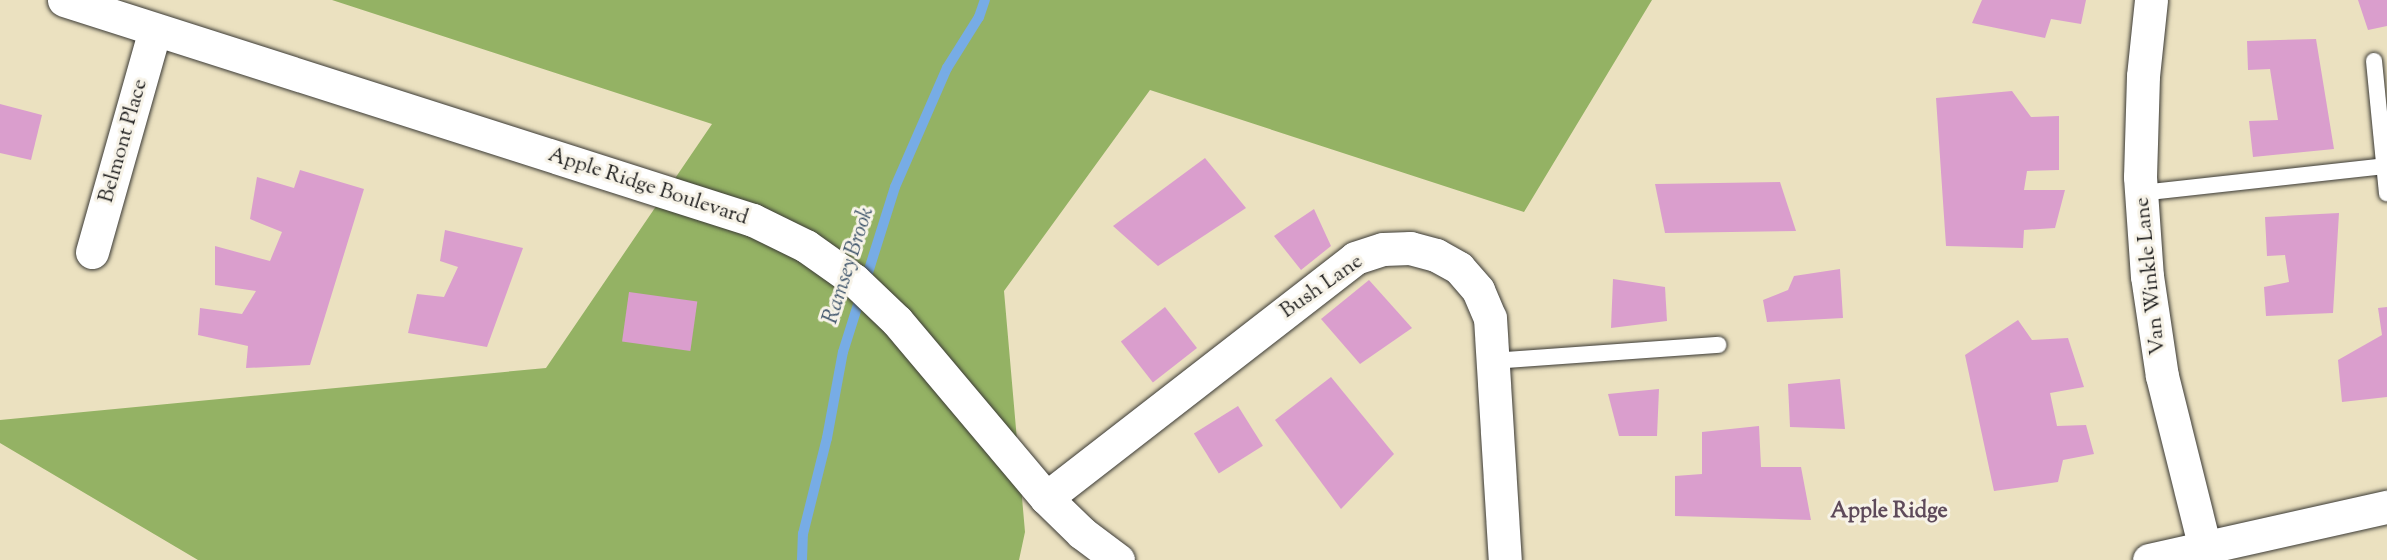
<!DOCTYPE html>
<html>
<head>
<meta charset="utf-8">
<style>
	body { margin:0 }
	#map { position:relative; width:2387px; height:560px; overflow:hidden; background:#ebe1c0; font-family:"Sorts Mill Goudy",serif }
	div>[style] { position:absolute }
	.forest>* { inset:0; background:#94b264 }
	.stream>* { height:10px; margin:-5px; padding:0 5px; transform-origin:5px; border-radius:5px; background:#77ace5 }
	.building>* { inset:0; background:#da9ecd; transform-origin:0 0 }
	.roads { filter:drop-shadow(0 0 2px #3b3a35) drop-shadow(0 0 2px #3b3a35) }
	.lane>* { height:16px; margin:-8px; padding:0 8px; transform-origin:8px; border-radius:8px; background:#fff }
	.street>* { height:33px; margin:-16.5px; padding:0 16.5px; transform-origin:16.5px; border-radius:16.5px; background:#fff }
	span { translate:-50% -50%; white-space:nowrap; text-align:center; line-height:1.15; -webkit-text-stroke:6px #f7f3e8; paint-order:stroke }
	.street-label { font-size:21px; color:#1c1c1c }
	.water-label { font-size:22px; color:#40566c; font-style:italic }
	.neighbourhood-label { font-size:22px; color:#5e4a5a; font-weight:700 }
</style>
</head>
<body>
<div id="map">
	<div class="forest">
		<div style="clip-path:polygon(332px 0,1652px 0,1524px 212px,1150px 90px,1004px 291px,1025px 532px,1019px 560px,198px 560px,0 443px,0 420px,546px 368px,712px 124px)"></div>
	</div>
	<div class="stream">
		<div style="left:802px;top:560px;width:26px;rotate:-88deg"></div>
		<div style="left:803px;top:534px;width:99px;rotate:-76deg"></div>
		<div style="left:827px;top:438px;width:87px;rotate:-79.5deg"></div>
		<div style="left:843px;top:352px;width:173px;rotate:-72.5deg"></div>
		<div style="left:895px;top:187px;width:130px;rotate:-66.4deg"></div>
		<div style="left:947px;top:68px;width:60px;rotate:-57.9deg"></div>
		<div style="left:979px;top:17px;width:18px;rotate:-71deg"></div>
	</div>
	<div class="building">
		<div style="clip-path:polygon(1982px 0,2086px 0,2081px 24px,2051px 19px,2045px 38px,1972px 23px)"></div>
		<div style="clip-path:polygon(2358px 0,2387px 0,2387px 26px,2368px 30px)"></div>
		<div style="clip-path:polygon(2316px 39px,2334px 149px,2253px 157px,2249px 121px,2278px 120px,2270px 69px,2248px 70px,2247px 41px)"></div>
		<div style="clip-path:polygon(2012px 91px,2031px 117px,2059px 116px,2059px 170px,2027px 171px,2024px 190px,2065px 190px,2055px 228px,2024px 230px,2023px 248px,1946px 246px,1936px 98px)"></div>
		<div style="clip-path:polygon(0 104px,42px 115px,31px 160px,0 153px)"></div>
		<div style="clip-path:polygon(1205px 158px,1246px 208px,1158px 266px,1113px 226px)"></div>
		<div style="clip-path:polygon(300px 170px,364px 189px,310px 365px,246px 368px,248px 346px,198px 335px,200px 308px,242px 314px,256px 291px,215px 285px,215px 246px,270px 261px,282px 232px,250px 219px,257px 177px,294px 188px)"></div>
		<div style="clip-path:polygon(1780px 182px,1796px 231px,1665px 233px,1655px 184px)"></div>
		<div style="clip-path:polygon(1314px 209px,1331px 246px,1301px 270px,1274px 236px)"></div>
		<div style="clip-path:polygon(2339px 213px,2333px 313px,2266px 316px,2264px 287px,2289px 282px,2285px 255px,2267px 256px,2265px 217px)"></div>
		<div style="clip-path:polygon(445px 230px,523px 248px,487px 347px,408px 333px,417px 294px,444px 297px,458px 267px,440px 261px)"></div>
		<div style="clip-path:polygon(1840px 269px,1843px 318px,1767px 322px,1763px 300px,1788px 290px,1794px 276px)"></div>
		<div style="clip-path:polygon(1613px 279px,1665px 287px,1667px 321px,1611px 328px)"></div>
		<div style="clip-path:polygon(1369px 280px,1412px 328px,1360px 364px,1321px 319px)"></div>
		<div style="left:629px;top:292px;width:69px;height:50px;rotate:8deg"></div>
		<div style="left:1165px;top:307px;width:52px;height:56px;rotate:52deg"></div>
		<div style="clip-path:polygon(2387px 307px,2387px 397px,2342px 402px,2338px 360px,2382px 335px,2378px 308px)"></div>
		<div style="clip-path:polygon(2018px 320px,2032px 340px,2068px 338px,2084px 387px,2050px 393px,2057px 426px,2086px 425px,2094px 454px,2063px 460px,2058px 482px,1994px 491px,1965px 355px)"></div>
		<div style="clip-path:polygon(1331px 377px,1394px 454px,1341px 509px,1275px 420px)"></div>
		<div style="clip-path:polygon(1840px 379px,1845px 429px,1790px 427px,1788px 384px)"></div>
		<div style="clip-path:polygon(1659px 389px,1657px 436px,1619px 436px,1608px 394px)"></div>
		<div style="left:1238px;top:406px;width:47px;height:52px;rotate:58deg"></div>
		<div style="clip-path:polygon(1759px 426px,1761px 467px,1801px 467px,1811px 520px,1675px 516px,1675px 476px,1702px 474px,1702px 432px)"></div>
	</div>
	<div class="roads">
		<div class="lane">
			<div style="left:2374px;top:61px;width:133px;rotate:84.4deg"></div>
			<div style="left:2141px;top:193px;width:244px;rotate:-6.3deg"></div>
			<div style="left:1493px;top:361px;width:226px;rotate:-4.1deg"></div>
		</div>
		<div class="street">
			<div style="left:64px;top:0;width:723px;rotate:17.71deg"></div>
			<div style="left:753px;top:220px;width:59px;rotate:26.1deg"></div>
			<div style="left:806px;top:246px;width:59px;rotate:35.3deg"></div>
			<div style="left:854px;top:280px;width:59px;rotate:43.6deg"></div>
			<div style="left:897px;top:321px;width:231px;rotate:49.9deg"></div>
			<div style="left:1046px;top:498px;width:50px;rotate:44.2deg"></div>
			<div style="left:1082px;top:533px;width:45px;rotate:36.9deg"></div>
			<div style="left:2151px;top:0;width:76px;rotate:96deg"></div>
			<div style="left:2143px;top:76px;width:101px;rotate:91.7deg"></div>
			<div style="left:2140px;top:177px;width:99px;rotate:86deg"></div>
			<div style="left:2147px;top:276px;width:101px;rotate:81.5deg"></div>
			<div style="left:2162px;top:376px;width:177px;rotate:76deg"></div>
			<div style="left:92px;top:252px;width:231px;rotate:-74.2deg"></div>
			<div style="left:1046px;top:498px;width:391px;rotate:-37.8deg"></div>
			<div style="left:1355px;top:258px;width:29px;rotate:-18deg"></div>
			<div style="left:1383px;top:249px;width:27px;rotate:-2deg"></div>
			<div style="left:1410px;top:248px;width:27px;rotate:15deg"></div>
			<div style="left:1436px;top:255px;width:26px;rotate:29deg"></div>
			<div style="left:1459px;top:268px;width:29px;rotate:49deg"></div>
			<div style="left:1478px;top:290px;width:30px;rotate:67deg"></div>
			<div style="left:1490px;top:318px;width:242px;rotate:86.5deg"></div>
			<div style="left:2149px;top:560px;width:244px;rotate:-12.6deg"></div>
		</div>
	</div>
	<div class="street-label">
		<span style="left:124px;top:141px;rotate:-74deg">Belmont Place</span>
		<span style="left:648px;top:187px;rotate:18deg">Apple Ridge Boulevard</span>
		<span style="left:2151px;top:276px;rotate:-96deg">Van Winkle Lane</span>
		<span style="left:1322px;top:287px;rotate:-35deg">Bush Lane</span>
	</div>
	<div class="water-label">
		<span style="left:850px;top:266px;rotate:-72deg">Ramsey Brook</span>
	</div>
	<div class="neighbourhood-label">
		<span style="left:1889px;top:513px">Apple Ridge</span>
	</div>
</div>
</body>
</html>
